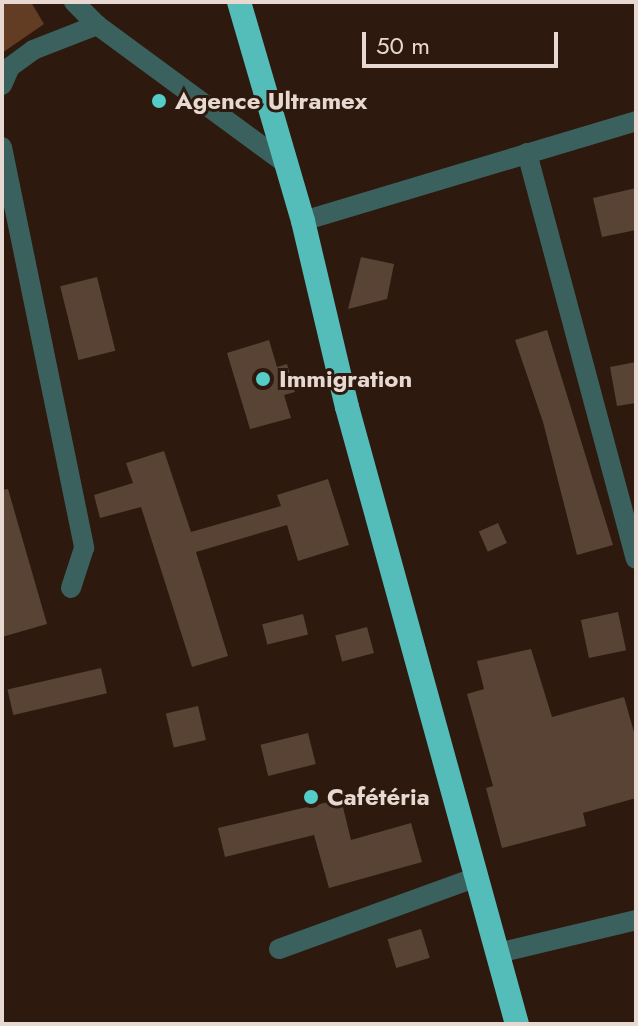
<!DOCTYPE html>
<html>
<head>
<meta charset="utf-8">
<style>
	body { margin:0 }
	#map { position:relative; width:638px; height:1026px; overflow:hidden; background:#2d190d; font-family:Jost,sans-serif }
	div>[style] { position:absolute }
	.green>* { inset:0; background:#633c24 }
	.building>* { inset:0; background:#594335; transform-origin:0 0 }
	.minor>* { height:20px; margin:-10px; padding:0 10px; transform-origin:10px; border-radius:10px; background:#3b615e }
	.highway>* { height:24px; margin:-12px; padding:0 12px; transform-origin:12px; border-radius:12px; background:#55bdb9 }
	.dots>* { width:22px; height:22px; translate:-50% -50%; box-sizing:border-box; border:4px solid #2d190d; border-radius:50% }
	span { translate:-50% -50%; white-space:nowrap; text-align:center; line-height:1.15; -webkit-text-stroke:6px #2d190d; paint-order:stroke }
	.poi-label { font-size:24px; color:#e7d9d1; font-weight:700 }
	.left { translate:0 -50%; text-align:left }
	.frame { position:absolute; inset:0; border:4px solid #e7d9d1; pointer-events:none }
	.scale { position:absolute; left:362px; top:32px; width:196px; height:36px; box-sizing:border-box; border:4px solid #e7d9d1; border-top:0; padding-left:10px; font-size:24px; line-height:28px; white-space:nowrap; color:#e7d9d1; -webkit-text-stroke:6px #2d190d; paint-order:stroke }
</style>
</head>
<body>
<div id="map">
	<div class="green">
		<div style="clip-path:polygon(2px 2px,31px 2px,44px 24px,2px 53px)"></div>
	</div>
	<div class="building">
		<div style="clip-path:polygon(636px 188px,636px 230px,602px 237px,593px 198px)"></div>
		<div style="clip-path:polygon(361px 257px,394px 264px,387px 299px,348px 309px)"></div>
		<div style="left:97px;top:277px;width:76px;height:38px;rotate:76deg"></div>
		<div style="clip-path:polygon(547px 330px,613px 545px,577px 555px,543px 422px,515px 340px)"></div>
		<div style="clip-path:polygon(269px 340px,277px 367px,287px 364px,295px 392px,284px 395px,291px 418px,250px 429px,227px 353px)"></div>
		<div style="clip-path:polygon(636px 362px,636px 403px,617px 406px,610px 367px)"></div>
		<div style="clip-path:polygon(164px 451px,191px 532px,281px 506px,277px 495px,328px 479px,349px 545px,298px 561px,287px 525px,196px 552px,228px 656px,192px 667px,141px 507px,100px 518px,94px 495px,133px 483px,126px 463px)"></div>
		<div style="clip-path:polygon(8px 489px,47px 624px,2px 637px,2px 490px)"></div>
		<div style="left:498px;top:523px;width:22px;height:21px;rotate:66deg"></div>
		<div style="left:618px;top:612px;width:39px;height:38px;rotate:78deg"></div>
		<div style="left:303px;top:614px;width:21px;height:42px;rotate:76deg"></div>
		<div style="left:367px;top:627px;width:27px;height:33px;rotate:75deg"></div>
		<div style="clip-path:polygon(531px 649px,552px 717px,624px 697px,636px 739px,636px 798px,583px 813px,586px 826px,502px 848px,486px 788px,493px 786px,467px 694px,484px 689px,477px 661px)"></div>
		<div style="left:101px;top:668px;width:26px;height:96px;rotate:77deg"></div>
		<div style="left:198px;top:706px;width:35px;height:33px;rotate:77deg"></div>
		<div style="left:308px;top:733px;width:32px;height:49px;rotate:76deg"></div>
		<div style="clip-path:polygon(341px 799px,351px 840px,411px 823px,422px 862px,329px 888px,314px 835px,225px 857px,218px 828px)"></div>
		<div style="left:421px;top:929px;width:30px;height:35px;rotate:73deg"></div>
	</div>
	<div class="minor">
		<div style="left:74px;top:2px;width:33px;rotate:45deg"></div>
		<div style="left:97px;top:25px;width:233px;rotate:36.3deg"></div>
		<div style="left:2px;top:85px;width:20px;rotate:-66deg"></div>
		<div style="left:10px;top:67px;width:29px;rotate:-36deg"></div>
		<div style="left:33px;top:50px;width:69px;rotate:-21.3deg"></div>
		<div style="left:2px;top:147px;width:409px;rotate:78.4deg"></div>
		<div style="left:84px;top:548px;width:42px;rotate:108deg"></div>
		<div style="left:527px;top:153px;width:420px;rotate:75deg"></div>
		<div style="left:303px;top:221px;width:348px;rotate:-16.7deg"></div>
		<div style="left:279px;top:949px;width:211px;rotate:-20deg"></div>
		<div style="left:498px;top:953px;width:142px;rotate:-13.4deg"></div>
	</div>
	<div class="highway">
		<div style="left:239px;top:2px;width:228px;rotate:73.7deg"></div>
		<div style="left:303px;top:221px;width:191px;rotate:76.7deg"></div>
		<div style="left:347px;top:407px;width:640px;rotate:74.6deg"></div>
	</div>
	<div class="dots">
		<div style="left:159px;top:101px;background:#54cdc8"></div>
		<div style="left:263px;top:379px;background:#54cdc8"></div>
		<div style="left:311px;top:797px;background:#54cdc8"></div>
	</div>
	<div class="poi-label">
		<span class="left" style="left:175px;top:101px">Agence Ultramex</span>
		<span class="left" style="left:279px;top:379px">Immigration</span>
		<span class="left" style="left:327px;top:797px">Cafétéria</span>
	</div>
	<div class="frame"></div>
	<div class="scale">50 m</div>
</div>
</body>
</html>
